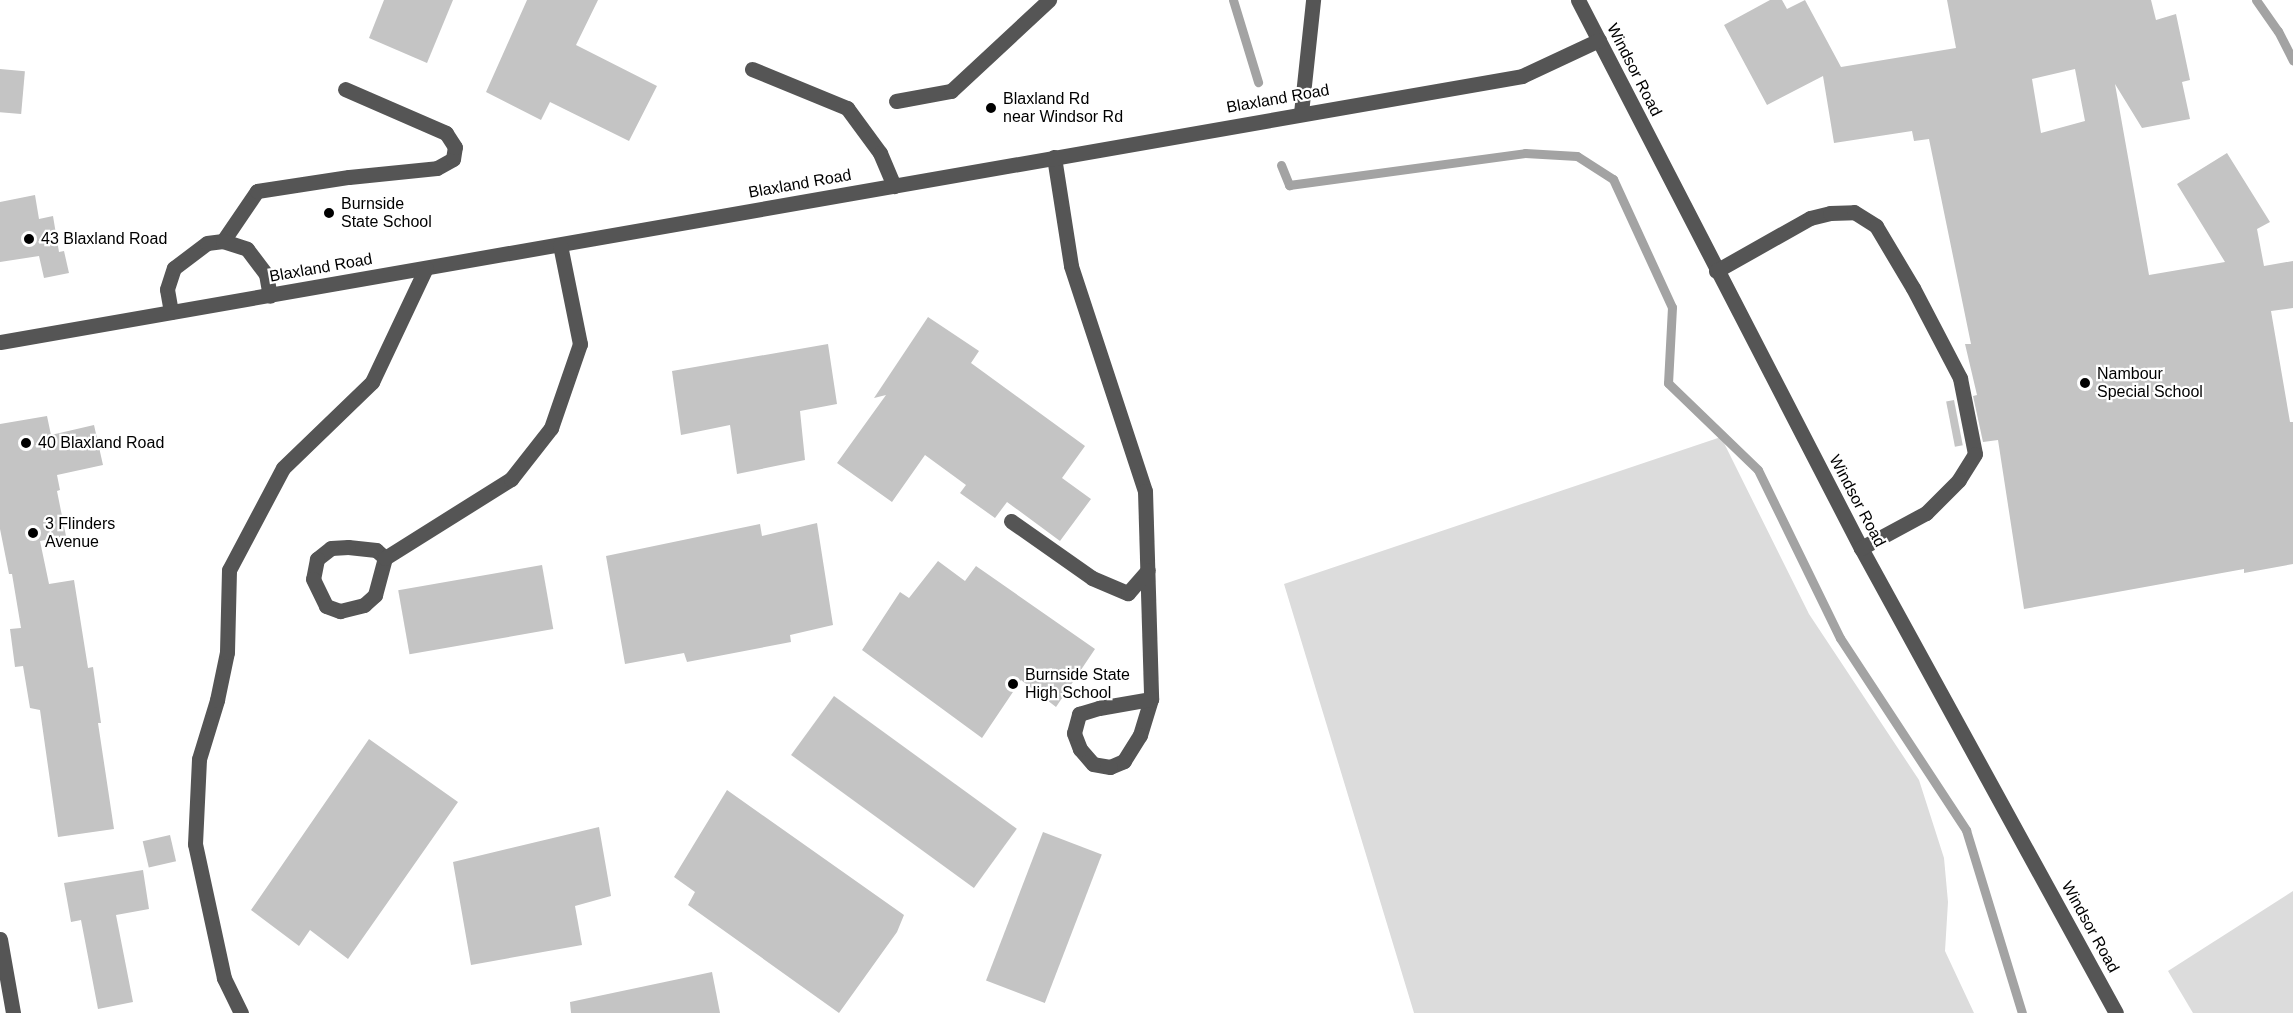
<!DOCTYPE html>
<html>
<head>
<meta charset="utf-8">
<style>
	body { margin:0 }
	#map { position:relative; width:2293px; height:1013px; overflow:hidden; background:#fff; font-family:Helvetica,sans-serif }
	div>[style] { position:absolute }
	.green>* { inset:0; background:#dcdcdc }
	.stream>* { height:9px; margin:-4.5px; padding:0 4.5px; transform-origin:4.5px; border-radius:4.5px; background:#a3a3a3 }
	.building>* { inset:0; background:#c4c4c4; transform-origin:0 0 }
	.minor>* { height:15px; margin:-7.5px; padding:0 7.5px; transform-origin:7.5px; border-radius:7.5px; background:#555 }
	.dots>* { width:16px; height:16px; translate:-50% -50%; box-sizing:border-box; border:3px solid #fff; border-radius:50% }
	span { translate:-50% -50%; white-space:nowrap; text-align:center; line-height:1.15; -webkit-text-stroke:4.5px #fff; paint-order:stroke }
	.street-label { font-size:16px; color:#000 }
	.poi-label { font-size:16px; color:#000 }
	.left { translate:0 -50%; text-align:left }
</style>
</head>
<body>
<div id="map">
	<div class="green">
		<div style="clip-path:polygon(1721px 437px,1809px 614px,1919px 780px,1944px 858px,1948px 902px,1945px 951px,1974px 1013px,1414px 1013px,1284px 584px)"></div>
		<div style="clip-path:polygon(2293px 891px,2293px 1013px,2193px 1013px,2168px 971px)"></div>
	</div>
	<div class="stream">
		<div style="left:1233px;top:0;width:86px;rotate:73deg"></div>
		<div style="left:2256px;top:0;width:38px;rotate:55deg"></div>
		<div style="left:2278px;top:31px;width:33px;rotate:63deg"></div>
		<div style="left:1281px;top:165px;width:22px;rotate:68deg"></div>
		<div style="left:1289px;top:185px;width:238px;rotate:-7.7deg"></div>
		<div style="left:1525px;top:153px;width:52px;rotate:3.3deg"></div>
		<div style="left:1577px;top:156px;width:43px;rotate:32.6deg"></div>
		<div style="left:1613px;top:179px;width:141px;rotate:65.3deg"></div>
		<div style="left:1672px;top:307px;width:76px;rotate:93deg"></div>
		<div style="left:1668px;top:383px;width:125px;rotate:44deg"></div>
		<div style="left:1758px;top:470px;width:187px;rotate:64deg"></div>
		<div style="left:1840px;top:638px;width:230px;rotate:56.7deg"></div>
		<div style="left:1966px;top:830px;width:191px;rotate:73deg"></div>
	</div>
	<div class="building">
		<div style="clip-path:polygon(384px 0,453px 0,427px 63px,369px 38px)"></div>
		<div style="clip-path:polygon(527px 0,598px 0,576px 45px,657px 86px,629px 141px,550px 102px,541px 120px,486px 92px)"></div>
		<div style="clip-path:polygon(evenodd,1770px 0,1782px 0,1787px 9px,1805px 0,1841px 67px,1956px 48px,1947px 0,2151px 0,2156px 20px,2176px 14px,2190px 80px,2182px 82px,2190px 119px,2142px 128px,2115px 84px,2149px 275px,2225px 262px,2177px 184px,2227px 153px,2270px 222px,2257px 229px,2264px 266px,2293px 261px,2293px 308px,2271px 311px,2290px 422px,2293px 422px,2293px 564px,2244px 573px,2244px 569px,2024px 609px,1998px 440px,1983px 442px,1973px 396px,1977px 395px,1965px 344px,1971px 344px,1929px 139px,1914px 141px,1912px 131px,1834px 143px,1823px 76px,1767px 105px,1724px 25px,1770px 0,2075px 69px,2085px 121px,2041px 133px,2032px 79px,2075px 69px)"></div>
		<div style="left:0;top:69px;width:25px;height:43px;rotate:5deg"></div>
		<div style="clip-path:polygon(35px 195px,39px 219px,53px 216px,59px 252px,64px 251px,69px 273px,44px 278px,39px 256px,0 262px,0 202px)"></div>
		<div style="clip-path:polygon(928px 317px,979px 351px,971px 363px,1085px 446px,1062px 478px,1091px 499px,1060px 541px,1007px 502px,995px 518px,960px 493px,966px 485px,925px 455px,892px 502px,837px 463px,886px 395px,874px 398px)"></div>
		<div style="clip-path:polygon(828px 344px,837px 404px,800px 411px,805px 460px,737px 474px,730px 425px,681px 435px,672px 371px)"></div>
		<div style="left:1954px;top:400px;width:46px;height:8px;rotate:79deg"></div>
		<div style="clip-path:polygon(47px 416px,51px 435px,94px 425px,103px 465px,57px 475px,60px 490px,57px 491px,66px 536px,40px 541px,49px 584px,74px 580px,88px 668px,93px 667px,101px 723px,98px 723px,114px 829px,58px 837px,40px 710px,30px 708px,23px 666px,15px 667px,10px 629px,21px 628px,12px 574px,9px 574px,0 529px,0 424px)"></div>
		<div style="clip-path:polygon(817px 523px,833px 625px,790px 635px,791px 642px,687px 662px,684px 653px,625px 664px,606px 556px,760px 524px,762px 536px)"></div>
		<div style="clip-path:polygon(938px 561px,965px 581px,976px 566px,1095px 649px,1056px 707px,1021px 680px,982px 738px,862px 650px,900px 592px,909px 598px)"></div>
		<div style="left:542px;top:565px;width:65px;height:146px;rotate:80deg"></div>
		<div style="left:834px;top:696px;width:226px;height:73px;rotate:36deg"></div>
		<div style="clip-path:polygon(369px 739px,458px 802px,348px 959px,310px 930px,299px 946px,251px 910px)"></div>
		<div style="clip-path:polygon(727px 790px,904px 915px,897px 932px,839px 1013px,688px 905px,695px 892px,674px 877px)"></div>
		<div style="clip-path:polygon(599px 827px,611px 896px,575px 906px,582px 945px,471px 965px,453px 862px)"></div>
		<div style="left:1043px;top:832px;width:63px;height:159px;rotate:21deg"></div>
		<div style="left:170px;top:835px;width:27px;height:28px;rotate:77deg"></div>
		<div style="clip-path:polygon(143px 870px,149px 909px,116px 915px,133px 1002px,98px 1009px,81px 920px,71px 922px,64px 883px)"></div>
		<div style="clip-path:polygon(712px 972px,720px 1013px,571px 1013px,570px 1002px)"></div>
	</div>
	<div class="minor">
		<div style="left:1578px;top:0;width:617px;rotate:62.69deg"></div>
		<div style="left:1861px;top:548px;width:530px;rotate:61.26deg"></div>
		<div style="left:752px;top:69px;width:103px;rotate:22.3deg"></div>
		<div style="left:847px;top:108px;width:56px;rotate:53.7deg"></div>
		<div style="left:880px;top:153px;width:36px;rotate:67deg"></div>
		<div style="left:896px;top:101px;width:56px;rotate:-10.3deg"></div>
		<div style="left:951px;top:91px;width:134px;rotate:-42.9deg"></div>
		<div style="left:1301px;top:113px;width:114px;rotate:-83.9deg"></div>
		<div style="left:1054px;top:157px;width:110px;rotate:81.1deg"></div>
		<div style="left:1071px;top:266px;width:237px;rotate:71.8deg"></div>
		<div style="left:1145px;top:491px;width:208px;rotate:88.3deg"></div>
		<div style="left:1151px;top:699px;width:38px;rotate:107deg"></div>
		<div style="left:1140px;top:735px;width:31px;rotate:122deg"></div>
		<div style="left:1124px;top:761px;width:15px;rotate:157deg"></div>
		<div style="left:1110px;top:767px;width:17px;rotate:-170deg"></div>
		<div style="left:1093px;top:764px;width:20px;rotate:-131deg"></div>
		<div style="left:1080px;top:749px;width:17px;rotate:-111deg"></div>
		<div style="left:1074px;top:733px;width:20px;rotate:-75deg"></div>
		<div style="left:1079px;top:714px;width:21px;rotate:-17deg"></div>
		<div style="left:1099px;top:708px;width:53px;rotate:-9.8deg"></div>
		<div style="left:223px;top:241px;width:60px;rotate:-55.8deg"></div>
		<div style="left:257px;top:191px;width:93px;rotate:-8.7deg"></div>
		<div style="left:349px;top:177px;width:88px;rotate:-5.8deg"></div>
		<div style="left:437px;top:168px;width:18px;rotate:-29deg"></div>
		<div style="left:453px;top:159px;width:12px;rotate:-81deg"></div>
		<div style="left:455px;top:147px;width:17px;rotate:-123deg"></div>
		<div style="left:446px;top:133px;width:110px;rotate:-156.5deg"></div>
		<div style="left:1716px;top:271px;width:108px;rotate:-29.4deg"></div>
		<div style="left:1810px;top:218px;width:21px;rotate:-14deg"></div>
		<div style="left:1830px;top:213px;width:24px;rotate:-2deg"></div>
		<div style="left:1854px;top:212px;width:26px;rotate:32deg"></div>
		<div style="left:1876px;top:226px;width:72px;rotate:59.2deg"></div>
		<div style="left:1913px;top:288px;width:102px;rotate:62.4deg"></div>
		<div style="left:1960px;top:378px;width:77px;rotate:78.8deg"></div>
		<div style="left:1975px;top:454px;width:31px;rotate:122deg"></div>
		<div style="left:1959px;top:480px;width:47px;rotate:135deg"></div>
		<div style="left:1926px;top:513px;width:74px;rotate:151.7deg"></div>
		<div style="left:171px;top:312px;width:23px;rotate:-100deg"></div>
		<div style="left:167px;top:289px;width:22px;rotate:-72deg"></div>
		<div style="left:174px;top:268px;width:41px;rotate:-37.1deg"></div>
		<div style="left:207px;top:243px;width:16px;rotate:-7deg"></div>
		<div style="left:223px;top:241px;width:25px;rotate:18deg"></div>
		<div style="left:247px;top:249px;width:31px;rotate:53deg"></div>
		<div style="left:266px;top:274px;width:22px;rotate:80deg"></div>
		<div style="left:0;top:342px;width:1545px;rotate:-9.91deg"></div>
		<div style="left:1522px;top:76px;width:85px;rotate:-25.1deg"></div>
		<div style="left:1011px;top:521px;width:99px;rotate:35.1deg"></div>
		<div style="left:1092px;top:578px;width:39px;rotate:23deg"></div>
		<div style="left:1128px;top:593px;width:30px;rotate:-49deg"></div>
		<div style="left:385px;top:558px;width:12px;rotate:-138deg"></div>
		<div style="left:376px;top:550px;width:28px;rotate:-174deg"></div>
		<div style="left:348px;top:547px;width:17px;rotate:177deg"></div>
		<div style="left:331px;top:548px;width:18px;rotate:142deg"></div>
		<div style="left:317px;top:559px;width:20px;rotate:101deg"></div>
		<div style="left:313px;top:579px;width:30px;rotate:64deg"></div>
		<div style="left:326px;top:606px;width:15px;rotate:20deg"></div>
		<div style="left:340px;top:611px;width:25px;rotate:-14deg"></div>
		<div style="left:364px;top:605px;width:15px;rotate:-42deg"></div>
		<div style="left:375px;top:595px;width:38px;rotate:-75deg"></div>
		<div style="left:385px;top:558px;width:149px;rotate:-32.1deg"></div>
		<div style="left:511px;top:479px;width:65px;rotate:-51.9deg"></div>
		<div style="left:551px;top:428px;width:89px;rotate:-71deg"></div>
		<div style="left:580px;top:344px;width:101px;rotate:-101.4deg"></div>
		<div style="left:0;top:939px;width:75px;rotate:80deg"></div>
		<div style="left:241px;top:1013px;width:39px;rotate:-116deg"></div>
		<div style="left:224px;top:978px;width:137px;rotate:-102.2deg"></div>
		<div style="left:195px;top:844px;width:85px;rotate:-87.3deg"></div>
		<div style="left:199px;top:759px;width:62px;rotate:-73deg"></div>
		<div style="left:217px;top:700px;width:49px;rotate:-78.2deg"></div>
		<div style="left:227px;top:652px;width:82px;rotate:-88.6deg"></div>
		<div style="left:229px;top:570px;width:115px;rotate:-62.1deg"></div>
		<div style="left:283px;top:468px;width:124px;rotate:-44deg"></div>
		<div style="left:372px;top:382px;width:126px;rotate:-64.7deg"></div>
	</div>
	<div class="dots">
		<div style="left:991px;top:108px;background:#000"></div>
		<div style="left:329px;top:213px;background:#000"></div>
		<div style="left:29px;top:239px;background:#000"></div>
		<div style="left:2085px;top:383px;background:#000"></div>
		<div style="left:26px;top:443px;background:#000"></div>
		<div style="left:33px;top:533px;background:#000"></div>
		<div style="left:1013px;top:684px;background:#000"></div>
	</div>
	<div class="street-label">
		<span style="left:1634px;top:70px;rotate:63deg">Windsor Road</span>
		<span style="left:1278px;top:99px;rotate:-10deg">Blaxland Road</span>
		<span style="left:800px;top:184px;rotate:-10deg">Blaxland Road</span>
		<span style="left:321px;top:268px;rotate:-10deg">Blaxland Road</span>
		<span style="left:1857px;top:501px;rotate:62deg">Windsor Road</span>
		<span style="left:2090px;top:927px;rotate:61deg">Windsor Road</span>
	</div>
	<div class="poi-label">
		<span class="left" style="left:1003px;top:108px">Blaxland Rd<br>near Windsor Rd</span>
		<span class="left" style="left:341px;top:213px">Burnside<br>State School</span>
		<span class="left" style="left:41px;top:239px">43 Blaxland Road</span>
		<span class="left" style="left:2097px;top:383px">Nambour<br>Special School</span>
		<span class="left" style="left:38px;top:443px">40 Blaxland Road</span>
		<span class="left" style="left:45px;top:533px">3 Flinders<br>Avenue</span>
		<span class="left" style="left:1025px;top:684px">Burnside State<br>High School</span>
	</div>
</div>
</body>
</html>
